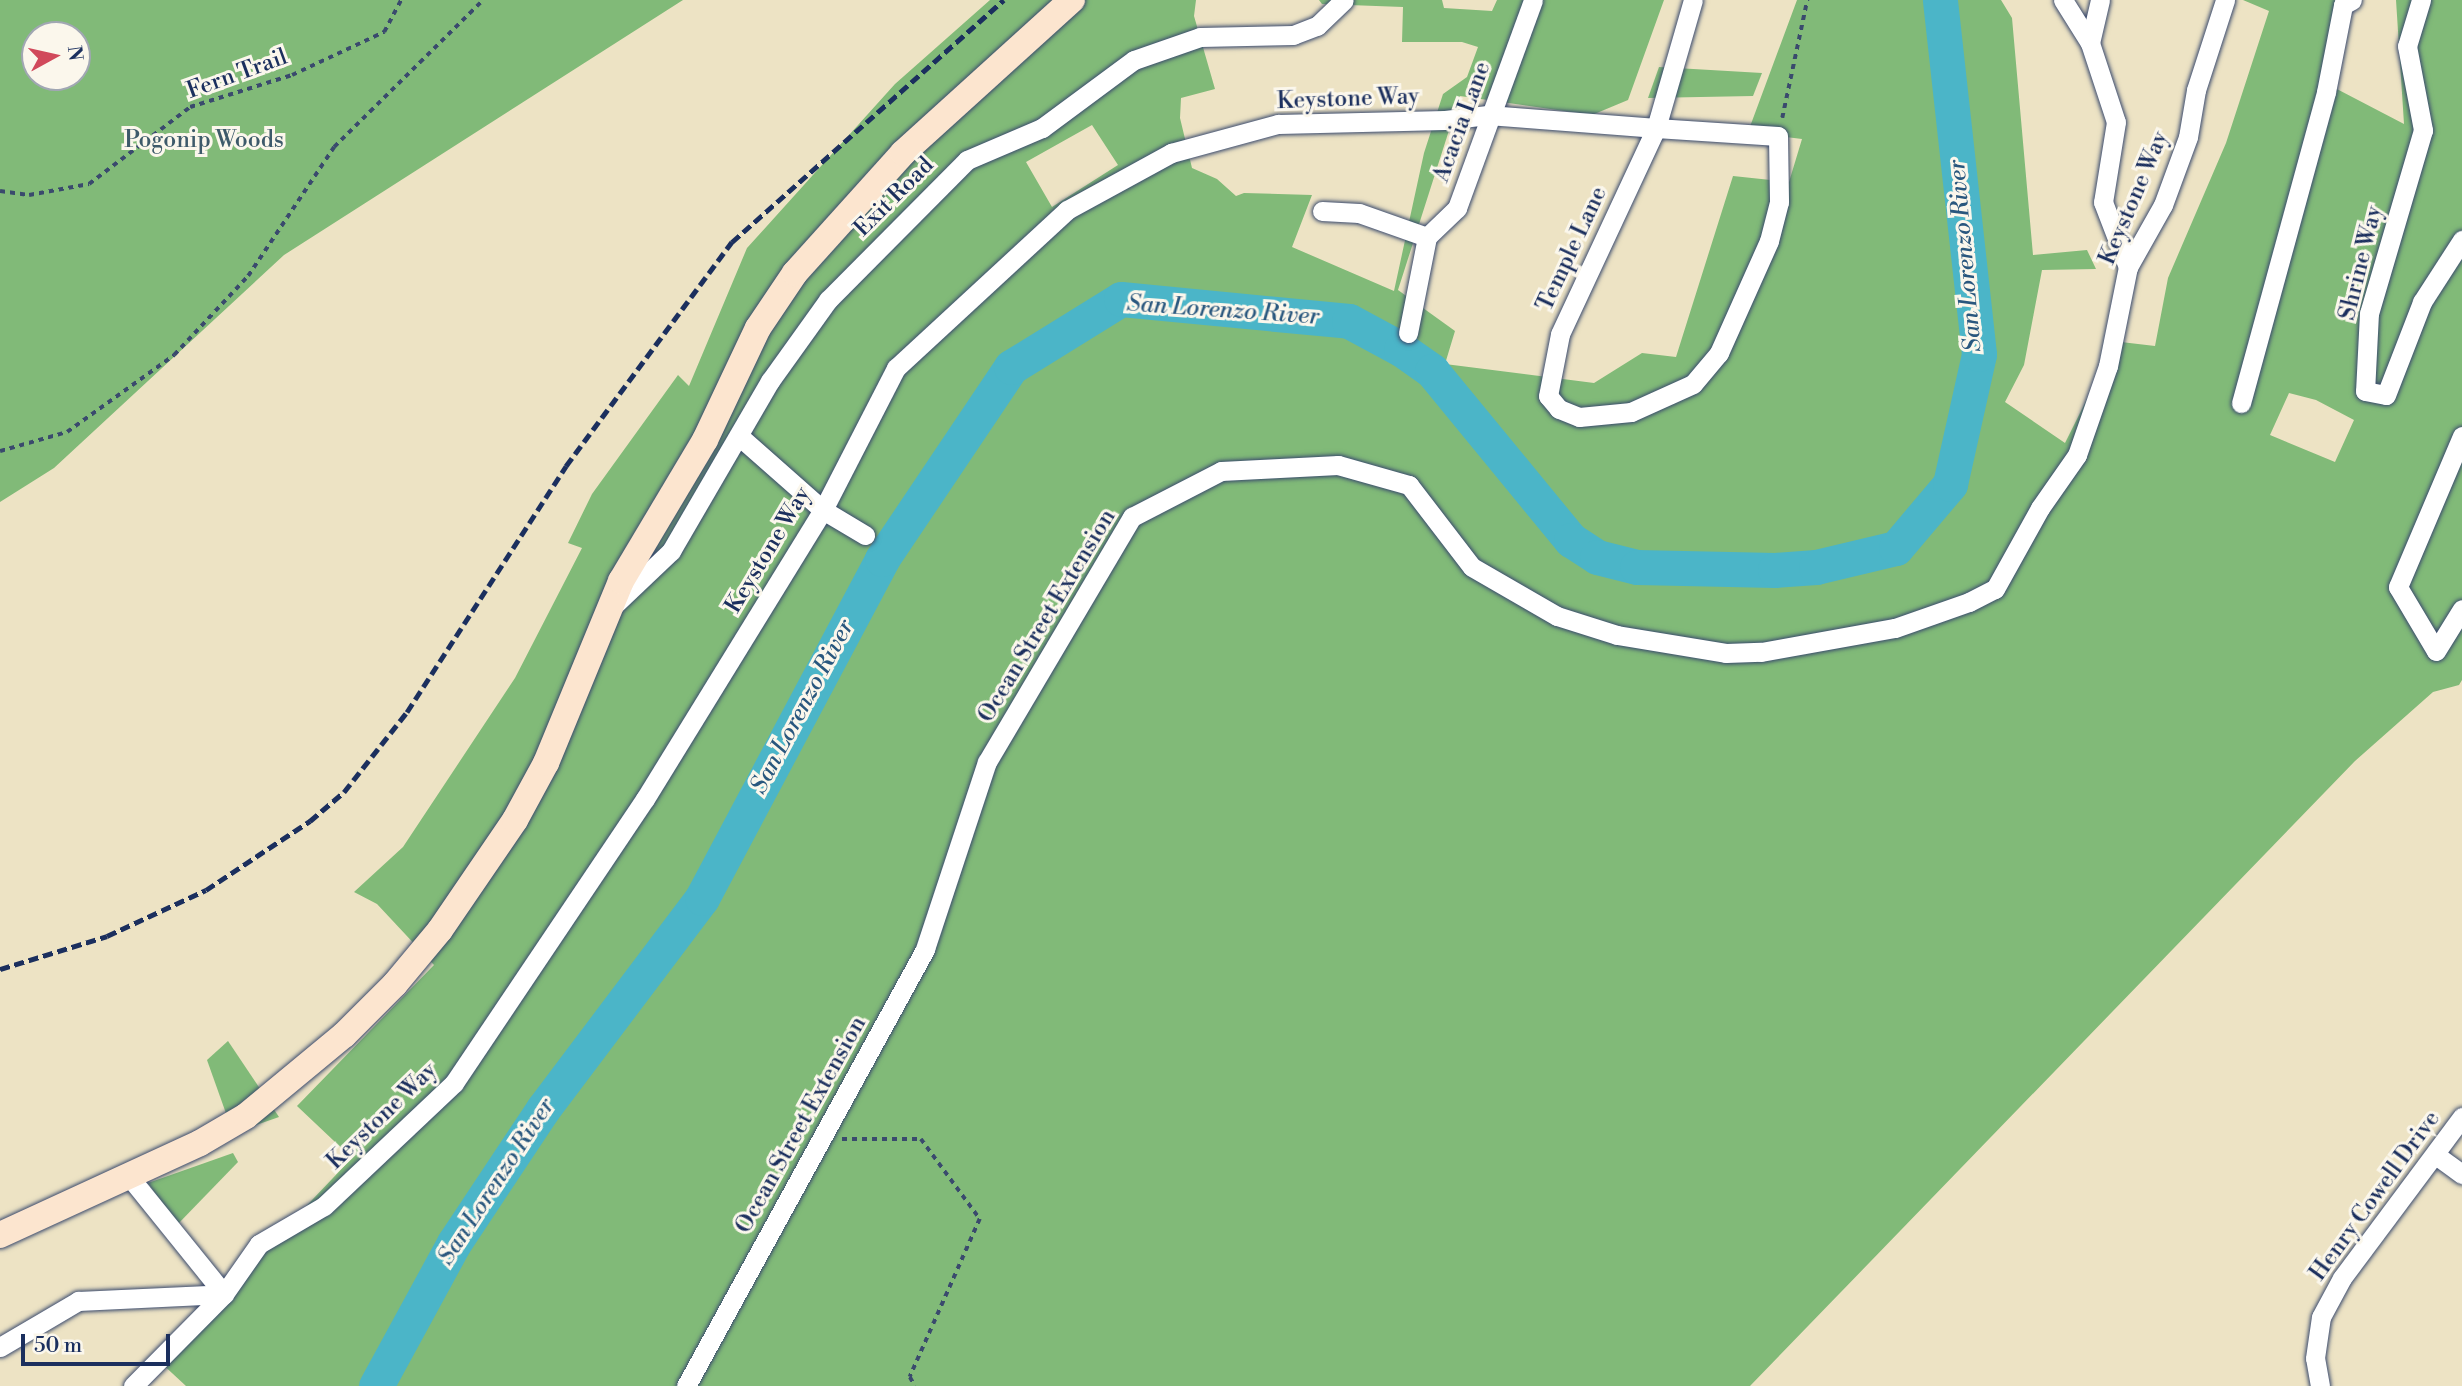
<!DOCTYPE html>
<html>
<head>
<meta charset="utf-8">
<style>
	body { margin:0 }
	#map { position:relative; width:2462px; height:1386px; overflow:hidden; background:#ede3c4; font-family:"Libre Bodoni",serif }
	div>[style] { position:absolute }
	.forest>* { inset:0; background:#81ba78 }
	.river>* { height:35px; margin:-17.5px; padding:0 17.5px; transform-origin:17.5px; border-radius:17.5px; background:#4bb5c8 }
	.path>* { height:3.5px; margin-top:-1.75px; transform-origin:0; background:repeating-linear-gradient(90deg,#3a4a6d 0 5px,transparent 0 10px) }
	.roads { filter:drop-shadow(0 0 2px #3a4a6d) drop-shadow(0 0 2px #3a4a6d) }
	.minor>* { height:19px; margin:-9.5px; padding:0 9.5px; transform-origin:9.5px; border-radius:9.5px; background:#fff }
	.secondary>* { height:26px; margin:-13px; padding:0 13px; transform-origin:13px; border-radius:13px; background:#fce5cf }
	.rail>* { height:5px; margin-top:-2.5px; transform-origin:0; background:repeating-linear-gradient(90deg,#1b2f5e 0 10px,transparent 0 15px) }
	span { translate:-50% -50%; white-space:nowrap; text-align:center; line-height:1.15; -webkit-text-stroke:6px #fbf7ec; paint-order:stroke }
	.street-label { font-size:23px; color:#1b2f5e }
	.park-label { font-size:23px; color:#3d5a6a }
	.water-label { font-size:24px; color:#29577e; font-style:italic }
	.north { position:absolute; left:21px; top:21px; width:70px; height:70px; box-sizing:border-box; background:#fbf7ec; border:2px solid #a1a7b3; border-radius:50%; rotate:82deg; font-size:19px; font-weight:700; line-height:28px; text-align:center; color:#1b2f5e }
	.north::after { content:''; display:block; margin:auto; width:24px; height:32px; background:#d1495b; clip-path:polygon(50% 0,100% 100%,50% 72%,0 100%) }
	.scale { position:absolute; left:21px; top:1334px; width:149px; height:32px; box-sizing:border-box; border:4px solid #1b2f5e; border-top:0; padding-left:9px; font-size:21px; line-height:24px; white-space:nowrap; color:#1b2f5e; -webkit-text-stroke:5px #fbf7ec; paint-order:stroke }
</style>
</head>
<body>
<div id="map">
	<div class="forest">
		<div style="clip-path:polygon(evenodd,0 0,683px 0,284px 255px,54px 468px,0 502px,0 0,35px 35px,77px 35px,77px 77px,35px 77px,35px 35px)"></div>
		<div style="clip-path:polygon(evenodd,990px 0,1196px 0,1194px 16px,1215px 89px,1181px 98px,1180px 118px,1192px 168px,1217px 179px,1236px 196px,1244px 193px,1312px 195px,1292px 247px,1394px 291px,1424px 153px,1443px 94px,1467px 77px,1478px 47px,1462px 42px,1402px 42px,1403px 7px,1322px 4px,1319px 0,1442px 0,1444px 8px,1492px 11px,1497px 0,1664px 0,1628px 100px,1592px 115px,1460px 96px,1398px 290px,1455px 331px,1445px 364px,1594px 383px,1642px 353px,1676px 357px,1733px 176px,1789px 182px,1802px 139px,1748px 132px,1797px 0,2001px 0,2012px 18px,2033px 255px,2087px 250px,2096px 269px,2042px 270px,2024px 365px,2005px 402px,2065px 443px,2097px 379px,2104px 340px,2155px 346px,2168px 278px,2226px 143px,2269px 11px,2243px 0,2359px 0,2347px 7px,2333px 87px,2404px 124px,2396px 0,2462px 0,2462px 680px,2459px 685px,2433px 692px,2355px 761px,1750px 1386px,186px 1386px,159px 1361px,352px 1158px,297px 1106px,434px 965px,377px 904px,354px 892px,403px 847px,515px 678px,582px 548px,568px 543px,592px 494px,678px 375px,689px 386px,747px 248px,895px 84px,990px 0,1092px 125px,1118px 165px,1052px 207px,1026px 162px,1092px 125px,990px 0,2289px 393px,2316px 400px,2354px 420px,2335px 462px,2270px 435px,2289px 393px)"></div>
		<div style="clip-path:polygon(1659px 67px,1762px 73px,1753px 96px,1648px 98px)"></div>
		<div style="clip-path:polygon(228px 1041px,279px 1117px,233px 1133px,207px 1060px)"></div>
		<div style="clip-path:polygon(233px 1153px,238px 1162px,177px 1225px,148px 1183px)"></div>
	</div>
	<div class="river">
		<div style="left:376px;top:1386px;width:163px;rotate:-61.4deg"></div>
		<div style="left:454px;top:1243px;width:161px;rotate:-56.4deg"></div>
		<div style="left:543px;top:1109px;width:264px;rotate:-53deg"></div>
		<div style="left:702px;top:898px;width:384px;rotate:-62deg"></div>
		<div style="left:882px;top:559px;width:231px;rotate:-56.1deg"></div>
		<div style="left:1011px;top:367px;width:129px;rotate:-31.7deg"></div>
		<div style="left:1121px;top:299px;width:229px;rotate:5.5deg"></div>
		<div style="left:1349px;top:321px;width:59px;rotate:28.3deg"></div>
		<div style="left:1401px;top:349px;width:38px;rotate:35deg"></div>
		<div style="left:1432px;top:371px;width:219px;rotate:50.6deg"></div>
		<div style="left:1571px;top:540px;width:31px;rotate:33deg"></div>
		<div style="left:1597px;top:557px;width:41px;rotate:14deg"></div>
		<div style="left:1637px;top:567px;width:138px;rotate:1.2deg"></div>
		<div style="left:1775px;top:570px;width:41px;rotate:-4.2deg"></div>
		<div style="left:1816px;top:567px;width:82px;rotate:-13.4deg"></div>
		<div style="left:1896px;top:548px;width:84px;rotate:-49.8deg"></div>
		<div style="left:1950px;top:484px;width:133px;rotate:-77.4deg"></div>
		<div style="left:1979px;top:354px;width:356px;rotate:-96.3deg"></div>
	</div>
	<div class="path">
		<div style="left:1782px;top:118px;width:121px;rotate:-78deg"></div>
		<div style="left:0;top:191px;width:29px;rotate:8deg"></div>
		<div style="left:29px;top:195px;width:61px;rotate:-10.4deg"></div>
		<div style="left:89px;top:184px;width:127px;rotate:-37.3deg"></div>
		<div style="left:190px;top:107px;width:107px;rotate:-17.4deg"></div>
		<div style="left:292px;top:75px;width:102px;rotate:-25.1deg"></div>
		<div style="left:384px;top:32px;width:36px;rotate:-62deg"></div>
		<div style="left:0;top:451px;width:70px;rotate:-15.8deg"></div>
		<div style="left:67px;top:432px;width:132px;rotate:-35.7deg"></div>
		<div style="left:174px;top:355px;width:108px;rotate:-46.9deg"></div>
		<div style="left:248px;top:276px;width:155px;rotate:-56.3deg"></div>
		<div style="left:334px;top:147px;width:209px;rotate:-44.6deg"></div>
		<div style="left:842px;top:1139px;width:79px"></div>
		<div style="left:921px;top:1139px;width:99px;rotate:53.6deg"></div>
		<div style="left:980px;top:1219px;width:173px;rotate:113.9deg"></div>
		<div style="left:910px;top:1377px;width:10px;rotate:61deg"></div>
	</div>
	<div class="roads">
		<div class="minor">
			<div style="left:2063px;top:0;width:51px;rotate:57.9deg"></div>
			<div style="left:2090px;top:43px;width:83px;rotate:71.8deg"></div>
			<div style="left:2116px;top:122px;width:81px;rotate:99.2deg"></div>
			<div style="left:2103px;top:202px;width:70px;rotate:69deg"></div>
			<div style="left:2421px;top:0;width:48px;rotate:106.9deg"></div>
			<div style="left:2407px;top:46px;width:86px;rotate:79.2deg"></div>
			<div style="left:2423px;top:130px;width:191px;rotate:106.4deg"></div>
			<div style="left:2369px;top:313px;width:78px;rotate:92.9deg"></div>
			<div style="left:2365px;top:391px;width:21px;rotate:11deg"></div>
			<div style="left:2386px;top:395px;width:100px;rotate:-68.8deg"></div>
			<div style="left:2422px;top:302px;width:74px;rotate:-57.2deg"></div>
			<div style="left:2090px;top:43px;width:44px;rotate:-76.9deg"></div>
			<div style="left:1322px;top:211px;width:37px;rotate:3deg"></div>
			<div style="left:1359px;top:213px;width:72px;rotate:19.4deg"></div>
			<div style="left:1408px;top:333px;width:98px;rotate:-78.8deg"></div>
			<div style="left:1427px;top:237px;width:42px;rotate:-44deg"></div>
			<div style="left:1457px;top:208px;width:221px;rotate:-69.9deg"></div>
			<div style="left:2241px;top:403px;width:322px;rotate:-74.7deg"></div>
			<div style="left:2326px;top:92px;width:89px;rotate:-78.9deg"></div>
			<div style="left:2343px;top:5px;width:10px;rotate:-29deg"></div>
			<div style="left:739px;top:436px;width:112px;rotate:41.4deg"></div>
			<div style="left:823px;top:510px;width:49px;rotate:30.8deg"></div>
			<div style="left:2462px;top:436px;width:164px;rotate:113deg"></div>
			<div style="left:2398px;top:587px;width:74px;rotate:59.3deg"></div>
			<div style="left:2436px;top:651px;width:49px;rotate:-58.2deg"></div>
			<div style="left:611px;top:608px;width:83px;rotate:-43.5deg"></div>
			<div style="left:671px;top:551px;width:197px;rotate:-59.8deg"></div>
			<div style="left:770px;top:381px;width:100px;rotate:-54.4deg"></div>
			<div style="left:828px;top:300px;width:197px;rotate:-45.2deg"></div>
			<div style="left:967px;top:160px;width:82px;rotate:-23.1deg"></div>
			<div style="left:1042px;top:128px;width:114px;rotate:-36.5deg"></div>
			<div style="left:1134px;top:60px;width:70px;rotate:-19.2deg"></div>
			<div style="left:1200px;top:37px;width:93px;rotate:-1.2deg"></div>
			<div style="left:1293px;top:35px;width:26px;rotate:-21deg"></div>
			<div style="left:1317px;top:26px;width:37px;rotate:-44deg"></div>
			<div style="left:2437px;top:1156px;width:31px;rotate:36deg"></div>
			<div style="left:128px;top:1175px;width:153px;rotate:51.1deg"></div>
			<div style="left:0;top:1347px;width:91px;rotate:-30.5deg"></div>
			<div style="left:78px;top:1301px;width:146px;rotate:-2.7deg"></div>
			<div style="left:133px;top:1386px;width:129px;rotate:-45.3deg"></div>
			<div style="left:224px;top:1294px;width:61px;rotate:-55deg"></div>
			<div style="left:259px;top:1244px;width:75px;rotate:-30.3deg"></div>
			<div style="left:324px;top:1206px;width:179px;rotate:-43.4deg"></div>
			<div style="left:454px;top:1083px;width:342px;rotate:-56.1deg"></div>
			<div style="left:645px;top:799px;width:339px;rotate:-58.4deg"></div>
			<div style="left:823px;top:510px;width:160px;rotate:-62.8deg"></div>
			<div style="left:896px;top:368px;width:233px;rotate:-42.7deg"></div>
			<div style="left:1067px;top:210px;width:119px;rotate:-28.7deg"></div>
			<div style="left:1171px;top:153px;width:111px;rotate:-15.2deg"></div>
			<div style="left:1278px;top:124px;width:167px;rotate:-1.4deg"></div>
			<div style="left:1445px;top:120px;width:43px;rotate:-6.6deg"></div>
			<div style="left:1488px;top:115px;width:169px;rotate:4.4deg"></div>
			<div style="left:1656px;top:128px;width:122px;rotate:3.8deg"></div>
			<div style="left:1778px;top:136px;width:66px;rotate:89.1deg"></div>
			<div style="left:1779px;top:202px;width:40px;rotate:104.4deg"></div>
			<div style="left:1769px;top:241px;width:123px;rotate:114.1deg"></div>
			<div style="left:1719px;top:353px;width:40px;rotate:130deg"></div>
			<div style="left:1693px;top:384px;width:68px;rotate:155.7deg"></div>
			<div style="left:1631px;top:412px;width:52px;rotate:174.5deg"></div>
			<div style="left:1579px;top:417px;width:22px;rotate:-158deg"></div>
			<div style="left:1559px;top:409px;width:17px;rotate:-130deg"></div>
			<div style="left:1548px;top:396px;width:63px;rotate:-79deg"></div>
			<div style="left:1560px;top:334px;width:227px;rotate:-65deg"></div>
			<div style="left:1656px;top:128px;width:133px;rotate:-73.9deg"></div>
			<div style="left:686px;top:1386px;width:498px;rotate:-61.3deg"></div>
			<div style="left:925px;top:949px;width:197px;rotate:-71.7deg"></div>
			<div style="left:987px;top:762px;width:285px;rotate:-59.4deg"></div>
			<div style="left:1132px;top:517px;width:100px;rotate:-27.3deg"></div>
			<div style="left:1221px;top:471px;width:117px;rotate:-2.9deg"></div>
			<div style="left:1338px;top:465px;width:74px;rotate:15.7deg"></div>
			<div style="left:1409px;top:485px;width:103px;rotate:52.5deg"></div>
			<div style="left:1472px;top:567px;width:98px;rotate:30deg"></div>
			<div style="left:1557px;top:616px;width:63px;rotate:17.6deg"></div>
			<div style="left:1617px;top:635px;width:110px;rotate:9.4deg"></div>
			<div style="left:1726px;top:653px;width:35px;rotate:-2deg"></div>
			<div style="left:1761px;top:652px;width:136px;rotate:-10.2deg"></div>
			<div style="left:1895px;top:628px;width:78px;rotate:-19.4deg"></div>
			<div style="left:1969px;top:602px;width:29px;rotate:-27deg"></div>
			<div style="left:1995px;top:589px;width:93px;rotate:-60.9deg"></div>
			<div style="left:2040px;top:508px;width:65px;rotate:-55.1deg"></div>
			<div style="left:2077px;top:455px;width:94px;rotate:-70.8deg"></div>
			<div style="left:2108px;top:366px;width:101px;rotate:-78.6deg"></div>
			<div style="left:2128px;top:267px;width:71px;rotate:-60.6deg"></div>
			<div style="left:2163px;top:205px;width:72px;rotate:-69.8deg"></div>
			<div style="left:2188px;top:137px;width:48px;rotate:-80.3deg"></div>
			<div style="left:2196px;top:90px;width:95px;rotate:-72.1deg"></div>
			<div style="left:2320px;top:1386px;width:28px;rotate:-100deg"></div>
			<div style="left:2315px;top:1358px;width:41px;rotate:-81.7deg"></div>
			<div style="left:2321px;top:1317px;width:44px;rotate:-61.7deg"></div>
			<div style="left:2342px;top:1278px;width:201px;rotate:-53.3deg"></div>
		</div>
		<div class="secondary">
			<div style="left:0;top:1235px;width:220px;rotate:-24.7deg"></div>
			<div style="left:200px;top:1143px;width:53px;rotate:-30.4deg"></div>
			<div style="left:246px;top:1116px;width:127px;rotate:-39.6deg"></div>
			<div style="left:344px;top:1035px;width:72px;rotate:-45deg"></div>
			<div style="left:395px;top:984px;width:70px;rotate:-50.2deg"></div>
			<div style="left:440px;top:930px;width:133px;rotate:-55.7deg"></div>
			<div style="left:515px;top:820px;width:65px;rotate:-61.5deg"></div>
			<div style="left:546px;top:763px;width:197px;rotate:-67.6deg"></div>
			<div style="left:621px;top:581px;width:164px;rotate:-59.2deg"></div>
			<div style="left:705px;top:440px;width:124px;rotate:-64.7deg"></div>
			<div style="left:758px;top:328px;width:66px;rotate:-56.1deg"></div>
			<div style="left:795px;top:273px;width:161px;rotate:-48deg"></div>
			<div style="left:903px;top:153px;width:228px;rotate:-42.2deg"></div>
		</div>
	</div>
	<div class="rail">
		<div style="left:0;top:969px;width:112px;rotate:-17.1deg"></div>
		<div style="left:107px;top:936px;width:109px;rotate:-24.9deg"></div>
		<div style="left:206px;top:890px;width:125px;rotate:-33.6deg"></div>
		<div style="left:310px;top:821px;width:45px;rotate:-40.5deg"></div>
		<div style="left:344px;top:792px;width:102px;rotate:-51.8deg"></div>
		<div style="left:407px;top:712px;width:293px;rotate:-57.1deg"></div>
		<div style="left:566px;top:466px;width:279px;rotate:-53.5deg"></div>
		<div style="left:732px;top:242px;width:364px;rotate:-41.7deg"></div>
	</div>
	<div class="street-label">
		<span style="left:237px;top:74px;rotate:-20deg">Fern Trail</span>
		<span style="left:1348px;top:99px;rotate:-2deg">Keystone Way</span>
		<span style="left:1462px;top:122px;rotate:-70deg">Acacia Lane</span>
		<span style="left:894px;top:197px;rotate:-45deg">Exit Road</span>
		<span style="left:2134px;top:198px;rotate:-67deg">Keystone Way</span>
		<span style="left:1572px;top:249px;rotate:-65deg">Temple Lane</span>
		<span style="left:2361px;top:263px;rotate:-76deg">Shrine Way</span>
		<span style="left:768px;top:550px;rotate:-59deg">Keystone Way</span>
		<span style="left:1047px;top:616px;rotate:-59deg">Ocean Street Extension</span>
		<span style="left:382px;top:1116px;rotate:-44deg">Keystone Way</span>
		<span style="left:801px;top:1125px;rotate:-61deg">Ocean Street Extension</span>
		<span style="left:2375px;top:1196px;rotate:-54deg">Henry Cowell Drive</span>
	</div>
	<div class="park-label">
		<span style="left:204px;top:140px">Pogonip Woods</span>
	</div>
	<div class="water-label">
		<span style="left:1966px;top:256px;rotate:-95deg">San Lorenzo River</span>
		<span style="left:1223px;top:311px;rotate:4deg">San Lorenzo River</span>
		<span style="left:803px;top:707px;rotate:-62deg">San Lorenzo River</span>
		<span style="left:497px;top:1182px;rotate:-57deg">San Lorenzo River</span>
	</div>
	<div class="north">N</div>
	<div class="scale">50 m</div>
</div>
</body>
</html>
